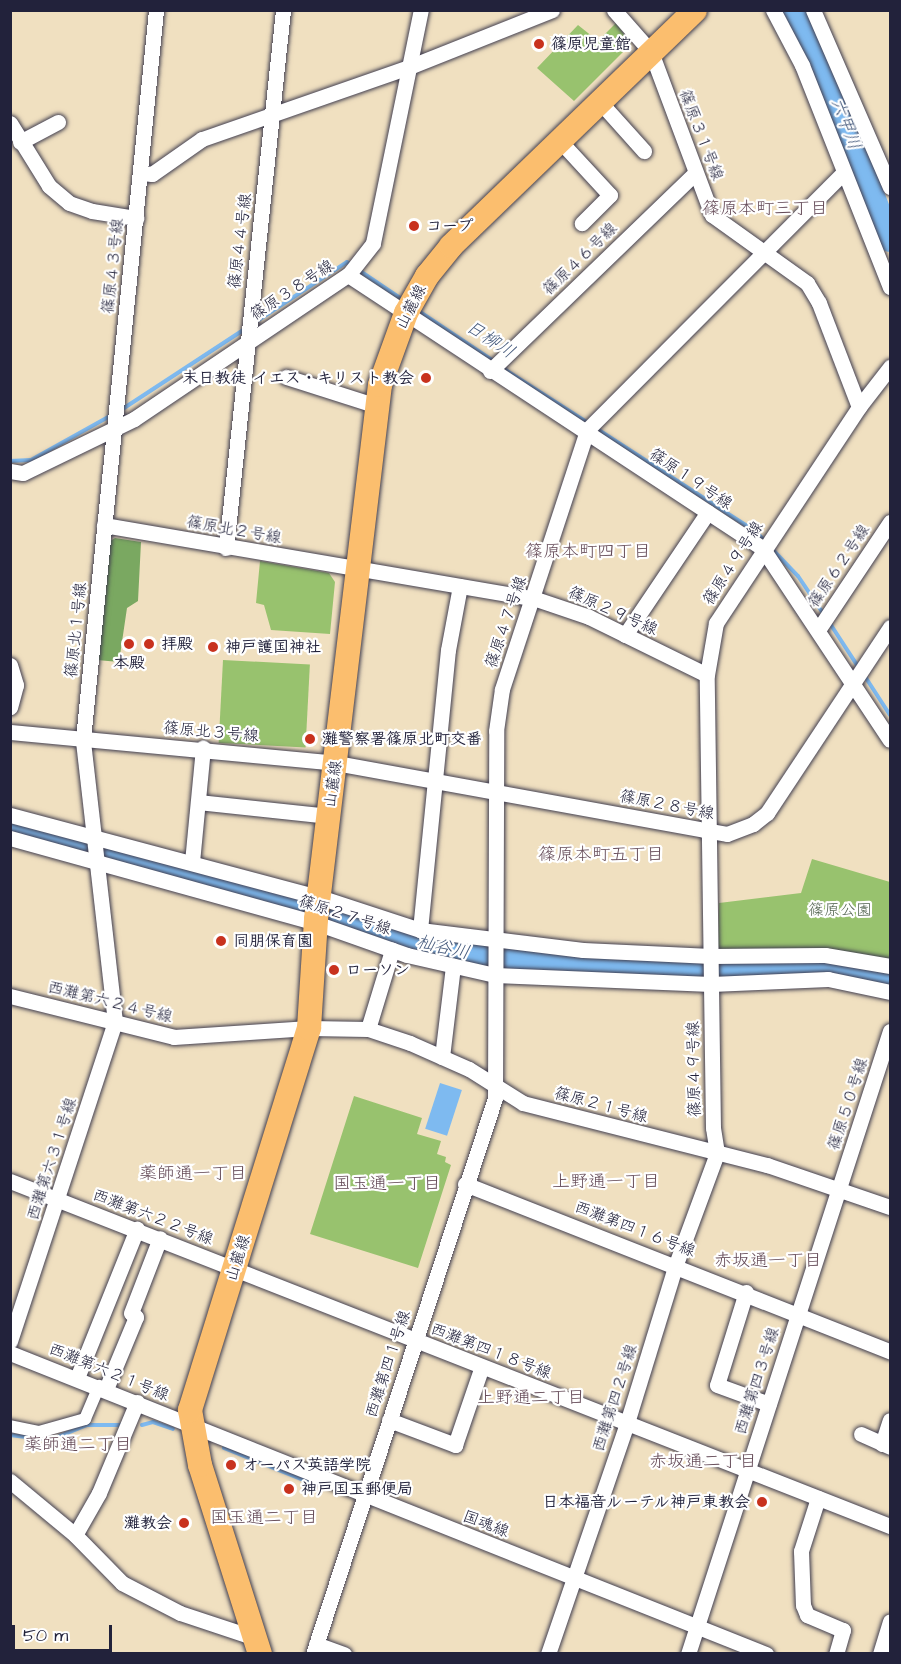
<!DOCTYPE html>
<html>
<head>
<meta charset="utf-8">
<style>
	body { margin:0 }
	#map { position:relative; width:901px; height:1664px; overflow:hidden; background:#f0e0c0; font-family:"Architects Daughter","Klee One",sans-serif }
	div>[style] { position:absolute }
	.green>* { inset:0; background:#98c26e; transform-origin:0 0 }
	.forest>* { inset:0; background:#7aa861 }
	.water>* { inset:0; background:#7ebaf0; transform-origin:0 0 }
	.stream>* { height:4px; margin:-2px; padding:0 2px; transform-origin:2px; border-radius:2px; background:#7ebaf0 }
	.river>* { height:24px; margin:-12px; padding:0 12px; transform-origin:12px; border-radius:12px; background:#7ebaf0 }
	.roads { filter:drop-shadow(0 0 2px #413e4f) drop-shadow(0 0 2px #413e4f) }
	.pedestrian>* { height:12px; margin:-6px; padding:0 6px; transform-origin:6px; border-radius:6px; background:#fff }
	.minor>* { height:15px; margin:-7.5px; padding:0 7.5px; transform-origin:7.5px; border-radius:7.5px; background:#fff }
	.primary>* { height:24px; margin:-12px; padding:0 12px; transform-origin:12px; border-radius:12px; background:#fbbe6e }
	.dots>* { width:16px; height:16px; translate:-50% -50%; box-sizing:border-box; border:3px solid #fff; border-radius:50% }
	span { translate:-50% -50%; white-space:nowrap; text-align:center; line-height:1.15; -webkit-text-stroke:4.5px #fff; paint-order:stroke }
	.poi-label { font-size:16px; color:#22223b; font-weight:700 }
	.left { translate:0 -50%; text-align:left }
	.right { translate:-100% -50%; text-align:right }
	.street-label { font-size:16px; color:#22223b }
	.park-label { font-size:16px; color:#51624f }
	.water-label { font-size:18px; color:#42577a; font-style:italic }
	.neighbourhood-label { font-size:18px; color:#654b58 }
	.frame { position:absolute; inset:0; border:12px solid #22223b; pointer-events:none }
	.scale { position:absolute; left:12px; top:1625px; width:100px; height:27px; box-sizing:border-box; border:3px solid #22223b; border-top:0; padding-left:8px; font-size:18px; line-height:21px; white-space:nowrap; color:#22223b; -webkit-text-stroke:4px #fff; paint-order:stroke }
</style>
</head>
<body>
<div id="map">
	<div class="green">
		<div style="clip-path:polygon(616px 23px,631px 44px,574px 101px,537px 68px,578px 25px,598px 41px)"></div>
		<div style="clip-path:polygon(260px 561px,329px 573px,335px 582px,330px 634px,271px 630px,264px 605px,256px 603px)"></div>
		<div style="left:223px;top:660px;width:87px;height:83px;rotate:3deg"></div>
		<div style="clip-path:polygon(812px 859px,890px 882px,890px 960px,724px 952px,718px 947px,719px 903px,801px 893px)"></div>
		<div style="clip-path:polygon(354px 1096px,422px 1118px,417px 1134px,441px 1141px,437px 1154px,446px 1157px,445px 1162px,451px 1165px,418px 1268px,310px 1234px)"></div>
	</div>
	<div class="forest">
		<div style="clip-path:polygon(115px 538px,141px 542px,138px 601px,127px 608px,119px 662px,97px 660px,107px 543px)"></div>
	</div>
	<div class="water">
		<div style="left:440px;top:1083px;width:23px;height:48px;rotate:18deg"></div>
	</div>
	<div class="stream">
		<div style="left:357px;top:269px;width:55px;rotate:34deg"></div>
		<div style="left:417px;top:310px;width:94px;rotate:33.7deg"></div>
		<div style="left:254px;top:323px;width:111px;rotate:-33.3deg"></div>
		<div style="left:347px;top:262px;width:5px;rotate:37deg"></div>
		<div style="left:501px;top:367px;width:103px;rotate:32.8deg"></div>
		<div style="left:121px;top:410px;width:148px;rotate:-33.2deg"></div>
		<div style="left:594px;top:427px;width:192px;rotate:32.9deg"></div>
		<div style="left:755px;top:531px;width:14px;rotate:45deg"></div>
		<div style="left:10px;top:461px;width:21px;rotate:-3deg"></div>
		<div style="left:31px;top:460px;width:93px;rotate:-29.1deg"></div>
		<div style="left:770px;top:547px;width:40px;rotate:46deg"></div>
		<div style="left:798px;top:576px;width:45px;rotate:56deg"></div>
		<div style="left:829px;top:622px;width:55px;rotate:56.9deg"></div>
		<div style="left:864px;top:675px;width:48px;rotate:57deg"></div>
		<div style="left:142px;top:1425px;width:11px;rotate:-15deg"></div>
		<div style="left:153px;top:1422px;width:21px;rotate:19deg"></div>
		<div style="left:10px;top:1435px;width:40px;rotate:7.1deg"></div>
		<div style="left:50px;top:1440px;width:40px;rotate:-22deg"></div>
		<div style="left:87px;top:1425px;width:36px"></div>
		<div style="left:224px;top:1448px;width:99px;rotate:21.9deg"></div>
	</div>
	<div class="river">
		<div style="left:794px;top:10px;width:76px;rotate:64.4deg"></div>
		<div style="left:827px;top:79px;width:173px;rotate:68.6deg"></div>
		<div style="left:10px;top:828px;width:336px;rotate:15.2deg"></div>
		<div style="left:334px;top:916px;width:68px;rotate:19deg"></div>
		<div style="left:398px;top:938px;width:83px;rotate:13.2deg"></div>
		<div style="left:479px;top:957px;width:103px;rotate:6.2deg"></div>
		<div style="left:581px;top:968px;width:114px;rotate:2deg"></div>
		<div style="left:695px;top:972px;width:146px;rotate:-1.2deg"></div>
		<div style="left:841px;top:969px;width:50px;rotate:10.4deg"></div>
	</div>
	<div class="roads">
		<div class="pedestrian">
			<div style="left:10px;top:1426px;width:30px;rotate:12deg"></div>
			<div style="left:39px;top:1432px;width:48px;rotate:-15.8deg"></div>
			<div style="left:85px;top:1419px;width:36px;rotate:-67deg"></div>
		</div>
		<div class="minor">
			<div style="left:614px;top:10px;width:56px;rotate:48.6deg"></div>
			<div style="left:651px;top:52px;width:174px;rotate:69.5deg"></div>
			<div style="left:712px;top:215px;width:117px;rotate:35.6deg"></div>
			<div style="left:807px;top:283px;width:23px;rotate:59deg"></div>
			<div style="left:819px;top:303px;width:111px;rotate:69deg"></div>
			<div style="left:773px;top:10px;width:62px;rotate:62.2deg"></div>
			<div style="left:802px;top:65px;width:239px;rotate:68.4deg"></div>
			<div style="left:813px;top:10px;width:193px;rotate:66.5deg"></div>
			<div style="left:600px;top:102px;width:66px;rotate:48.1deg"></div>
			<div style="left:10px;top:123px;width:74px;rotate:58.2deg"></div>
			<div style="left:49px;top:186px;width:26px;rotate:40deg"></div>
			<div style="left:69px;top:203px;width:24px;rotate:19deg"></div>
			<div style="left:92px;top:211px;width:45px;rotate:9deg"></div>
			<div style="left:559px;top:140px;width:75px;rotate:47.2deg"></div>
			<div style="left:610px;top:195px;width:40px;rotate:135deg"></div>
			<div style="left:20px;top:142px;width:43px;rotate:-27.8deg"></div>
			<div style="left:141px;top:173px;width:11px;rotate:5deg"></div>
			<div style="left:152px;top:174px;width:61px;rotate:-35deg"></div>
			<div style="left:202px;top:139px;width:219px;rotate:-19.2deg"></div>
			<div style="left:409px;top:67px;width:154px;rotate:-21.7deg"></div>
			<div style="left:348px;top:275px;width:497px;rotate:33.4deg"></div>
			<div style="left:763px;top:549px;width:229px;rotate:56.4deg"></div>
			<div style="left:490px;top:371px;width:285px;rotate:-44deg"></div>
			<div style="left:286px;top:377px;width:96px;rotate:17.7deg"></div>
			<div style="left:10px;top:471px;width:13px;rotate:9deg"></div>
			<div style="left:23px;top:473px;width:123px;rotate:-25.9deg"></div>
			<div style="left:134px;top:419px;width:259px;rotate:-34deg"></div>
			<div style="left:349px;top:274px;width:39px;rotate:-52deg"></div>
			<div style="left:373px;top:243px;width:238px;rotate:-78.4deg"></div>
			<div style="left:104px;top:525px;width:435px;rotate:9.7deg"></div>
			<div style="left:533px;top:598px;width:59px;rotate:18.7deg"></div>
			<div style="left:589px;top:617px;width:131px;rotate:26.2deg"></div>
			<div style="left:226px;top:548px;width:541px;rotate:-83.95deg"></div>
			<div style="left:818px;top:630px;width:130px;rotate:-56.3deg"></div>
			<div style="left:625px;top:635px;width:148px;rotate:-56deg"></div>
			<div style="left:10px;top:665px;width:21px;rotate:73deg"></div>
			<div style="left:16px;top:685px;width:23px;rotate:105deg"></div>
			<div style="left:10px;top:732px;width:327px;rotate:5.4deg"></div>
			<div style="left:336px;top:763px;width:397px;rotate:10.3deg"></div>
			<div style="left:727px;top:834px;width:28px;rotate:-21deg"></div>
			<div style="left:753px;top:824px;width:18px;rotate:-38deg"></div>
			<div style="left:767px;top:813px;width:223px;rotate:-56.5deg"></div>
			<div style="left:198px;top:802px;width:132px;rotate:6.1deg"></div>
			<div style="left:10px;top:815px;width:320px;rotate:14.9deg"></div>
			<div style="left:319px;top:897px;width:106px;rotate:18.1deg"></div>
			<div style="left:420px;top:930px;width:164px;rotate:7deg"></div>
			<div style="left:583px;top:950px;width:128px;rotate:2.7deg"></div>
			<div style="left:711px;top:956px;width:114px;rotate:-0.5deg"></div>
			<div style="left:825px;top:955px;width:66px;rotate:9.6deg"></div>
			<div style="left:10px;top:838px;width:318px;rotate:15.5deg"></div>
			<div style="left:316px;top:923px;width:96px;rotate:19.4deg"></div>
			<div style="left:407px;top:955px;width:90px;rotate:12.8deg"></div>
			<div style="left:495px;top:975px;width:216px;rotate:2.4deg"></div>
			<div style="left:711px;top:984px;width:117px;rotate:-2.4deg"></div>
			<div style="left:828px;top:979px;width:63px;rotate:11.8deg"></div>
			<div style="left:192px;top:862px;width:115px;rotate:-84.5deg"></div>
			<div style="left:420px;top:930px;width:281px;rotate:-84.3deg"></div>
			<div style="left:448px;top:650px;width:65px;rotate:-79.4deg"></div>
			<div style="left:10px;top:996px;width:169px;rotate:14deg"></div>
			<div style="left:174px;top:1037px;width:135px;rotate:-3.8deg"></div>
			<div style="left:309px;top:1028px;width:59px;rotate:1deg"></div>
			<div style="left:368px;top:1029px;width:44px;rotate:18.4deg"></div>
			<div style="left:410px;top:1043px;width:64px;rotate:23.8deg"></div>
			<div style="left:469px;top:1069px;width:64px;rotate:32.2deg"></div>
			<div style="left:523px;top:1103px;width:252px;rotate:14.3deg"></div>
			<div style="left:767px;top:1165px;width:130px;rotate:18.9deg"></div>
			<div style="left:368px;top:1029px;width:83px;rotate:-73.1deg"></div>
			<div style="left:442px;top:1057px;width:92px;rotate:-83.1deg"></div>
			<div style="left:10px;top:1181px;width:945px;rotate:21.41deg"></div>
			<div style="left:465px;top:1184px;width:457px;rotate:21.5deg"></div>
			<div style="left:746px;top:1292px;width:97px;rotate:107.3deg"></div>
			<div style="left:717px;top:1385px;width:55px;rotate:20.1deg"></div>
			<div style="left:10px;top:1341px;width:336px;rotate:-71.8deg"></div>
			<div style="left:115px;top:1022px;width:285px;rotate:-96.5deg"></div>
			<div style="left:83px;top:739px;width:733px;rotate:-84.28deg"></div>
			<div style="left:10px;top:1353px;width:814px;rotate:21.71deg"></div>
			<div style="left:77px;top:1378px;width:161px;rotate:-68.1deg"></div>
			<div style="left:106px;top:1389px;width:78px;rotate:-67.4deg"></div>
			<div style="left:136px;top:1317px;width:6px;rotate:-141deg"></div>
			<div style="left:131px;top:1313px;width:80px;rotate:-68.9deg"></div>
			<div style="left:137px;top:1402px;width:99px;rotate:112.7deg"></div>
			<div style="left:99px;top:1493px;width:48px;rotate:119.7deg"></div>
			<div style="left:75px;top:1535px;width:67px;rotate:45.6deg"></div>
			<div style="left:122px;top:1583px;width:65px;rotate:27.3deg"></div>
			<div style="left:180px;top:1613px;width:79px;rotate:18.4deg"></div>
			<div style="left:389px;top:1420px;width:71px;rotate:20.7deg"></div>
			<div style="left:455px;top:1445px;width:83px;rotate:-71.1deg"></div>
			<div style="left:861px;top:1434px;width:32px;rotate:24deg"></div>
			<div style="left:882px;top:1444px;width:25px;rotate:-72deg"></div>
			<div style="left:10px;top:1481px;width:85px;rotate:39.7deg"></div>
			<div style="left:818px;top:1498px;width:56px;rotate:107.8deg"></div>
			<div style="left:801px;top:1551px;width:54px;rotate:87.9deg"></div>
			<div style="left:803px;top:1605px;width:11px;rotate:68deg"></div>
			<div style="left:807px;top:1615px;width:39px;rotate:23deg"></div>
			<div style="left:843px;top:1630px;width:25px;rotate:106deg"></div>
			<div style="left:316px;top:1644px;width:30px;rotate:20deg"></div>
			<div style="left:313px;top:1654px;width:585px;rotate:-71.87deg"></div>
			<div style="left:495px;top:1098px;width:367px;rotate:-89.8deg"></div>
			<div style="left:496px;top:731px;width:42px;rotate:-81.9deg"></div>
			<div style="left:502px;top:689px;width:273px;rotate:-71.8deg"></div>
			<div style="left:587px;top:430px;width:363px;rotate:-45.1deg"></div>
			<div style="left:548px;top:1654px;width:244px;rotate:-71.1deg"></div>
			<div style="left:627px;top:1423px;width:166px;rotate:-72.9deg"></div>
			<div style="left:676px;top:1264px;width:118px;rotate:-69.7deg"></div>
			<div style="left:717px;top:1153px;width:25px;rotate:-99deg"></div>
			<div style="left:713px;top:1128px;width:453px;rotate:-90.8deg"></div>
			<div style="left:707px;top:675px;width:53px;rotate:-80.2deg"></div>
			<div style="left:716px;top:623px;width:259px;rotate:-56.5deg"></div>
			<div style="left:859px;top:407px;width:51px;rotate:-52.2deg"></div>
			<div style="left:688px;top:1654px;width:655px;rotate:-72.04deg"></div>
			<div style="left:880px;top:1654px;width:34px;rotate:-73deg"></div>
		</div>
		<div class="primary">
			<div style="left:260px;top:1654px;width:198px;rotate:-107.6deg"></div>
			<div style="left:200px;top:1465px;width:56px;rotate:-100.3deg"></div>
			<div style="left:190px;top:1410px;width:400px;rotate:-72.7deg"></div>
			<div style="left:309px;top:1028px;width:109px;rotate:-86.3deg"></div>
			<div style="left:316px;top:919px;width:538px;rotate:-83.17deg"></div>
			<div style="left:380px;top:385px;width:77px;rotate:-70.1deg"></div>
			<div style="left:406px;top:313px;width:43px;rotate:-60.4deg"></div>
			<div style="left:427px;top:276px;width:38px;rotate:-51deg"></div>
			<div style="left:451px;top:246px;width:339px;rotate:-44deg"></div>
		</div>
	</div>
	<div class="dots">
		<div style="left:539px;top:44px;background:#c8321e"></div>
		<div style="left:414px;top:226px;background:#c8321e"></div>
		<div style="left:426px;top:378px;background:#c8321e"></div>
		<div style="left:129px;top:644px;background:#c8321e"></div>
		<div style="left:149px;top:644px;background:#c8321e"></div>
		<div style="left:213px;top:647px;background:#c8321e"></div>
		<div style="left:310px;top:739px;background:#c8321e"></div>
		<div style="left:221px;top:941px;background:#c8321e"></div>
		<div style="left:334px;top:970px;background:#c8321e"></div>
		<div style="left:231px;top:1465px;background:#c8321e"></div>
		<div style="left:289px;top:1489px;background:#c8321e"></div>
		<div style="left:762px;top:1502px;background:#c8321e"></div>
		<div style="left:184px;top:1523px;background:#c8321e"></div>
	</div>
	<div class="poi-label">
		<span class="left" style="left:551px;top:44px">篠原児童館</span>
		<span class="left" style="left:426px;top:226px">コープ</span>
		<span class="right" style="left:414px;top:378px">末日教徒 イエス・キリスト教会</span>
		<span class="left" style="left:161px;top:644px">拝殿</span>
		<span class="left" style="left:225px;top:647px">神戸護国神社</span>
		<span style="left:129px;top:663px">本殿</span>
		<span class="left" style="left:322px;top:739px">灘警察署篠原北町交番</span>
		<span class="left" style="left:233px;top:941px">同朋保育園</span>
		<span class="left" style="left:346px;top:970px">ローソン</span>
		<span class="left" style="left:243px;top:1465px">オーパス英語学院</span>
		<span class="left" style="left:301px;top:1489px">神戸国玉郵便局</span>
		<span class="right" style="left:750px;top:1502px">日本福音ルーテル神戸東教会</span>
		<span class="right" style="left:172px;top:1523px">灘教会</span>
	</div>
	<div class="street-label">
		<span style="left:701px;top:135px;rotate:69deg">篠原３１号線</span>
		<span style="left:240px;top:241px;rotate:-83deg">篠原４４号線</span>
		<span style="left:580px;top:259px;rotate:-44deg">篠原４６号線</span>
		<span style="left:113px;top:266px;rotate:-84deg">篠原４３号線</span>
		<span style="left:292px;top:290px;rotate:-33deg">篠原３８号線</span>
		<span style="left:411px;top:307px;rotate:-63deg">山麓線</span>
		<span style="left:691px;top:479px;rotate:34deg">篠原１９号線</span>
		<span style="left:234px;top:530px;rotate:10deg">篠原北２号線</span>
		<span style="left:733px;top:563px;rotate:-57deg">篠原４９号線</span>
		<span style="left:839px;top:566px;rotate:-56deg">篠原６２号線</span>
		<span style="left:613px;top:611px;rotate:24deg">篠原２９号線</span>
		<span style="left:506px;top:622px;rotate:-71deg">篠原４７号線</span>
		<span style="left:76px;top:630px;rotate:-84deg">篠原北１号線</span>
		<span style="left:211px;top:732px;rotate:5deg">篠原北３号線</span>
		<span style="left:333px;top:784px;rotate:-82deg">山麓線</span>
		<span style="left:667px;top:805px;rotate:11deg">篠原２８号線</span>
		<span style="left:345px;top:915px;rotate:18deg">篠原２７号線</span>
		<span style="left:110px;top:1002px;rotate:14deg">西灘第六２４号線</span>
		<span style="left:694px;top:1069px;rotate:-91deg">篠原４９号線</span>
		<span style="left:848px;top:1104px;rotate:-72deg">篠原５０号線</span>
		<span style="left:601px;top:1105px;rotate:15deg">篠原２１号線</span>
		<span style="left:52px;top:1159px;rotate:-72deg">西灘第六３１号線</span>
		<span style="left:153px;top:1217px;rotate:21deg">西灘第六２２号線</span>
		<span style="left:635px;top:1229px;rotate:21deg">西灘第四１６号線</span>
		<span style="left:238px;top:1258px;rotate:-73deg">山麓線</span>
		<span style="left:491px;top:1351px;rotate:21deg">西灘第四１８号線</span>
		<span style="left:388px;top:1364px;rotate:-72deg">西灘第四１号線</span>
		<span style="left:109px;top:1372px;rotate:22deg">西灘第六２１号線</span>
		<span style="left:757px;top:1381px;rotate:-72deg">西灘第四３号線</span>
		<span style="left:615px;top:1398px;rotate:-72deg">西灘第四２号線</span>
		<span style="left:486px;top:1524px;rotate:21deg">国魂線</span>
	</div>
	<div class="park-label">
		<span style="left:840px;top:910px">篠原公園</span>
	</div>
	<div class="water-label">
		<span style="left:845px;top:124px;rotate:69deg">六甲川</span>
		<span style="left:490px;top:340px;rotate:33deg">日柳川</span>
		<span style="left:443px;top:948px;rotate:13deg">杣谷川</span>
	</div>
	<div class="neighbourhood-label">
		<span style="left:765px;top:209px">篠原本町三丁目</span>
		<span style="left:588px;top:552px">篠原本町四丁目</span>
		<span style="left:601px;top:855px">篠原本町五丁目</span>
		<span style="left:193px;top:1174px">薬師通一丁目</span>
		<span style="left:606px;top:1182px">上野通一丁目</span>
		<span style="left:387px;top:1184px">国玉通一丁目</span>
		<span style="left:768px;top:1261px">赤坂通一丁目</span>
		<span style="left:531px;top:1398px">上野通二丁目</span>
		<span style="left:78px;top:1445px">薬師通二丁目</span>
		<span style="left:703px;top:1462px">赤坂通二丁目</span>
		<span style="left:264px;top:1518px">国玉通二丁目</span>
	</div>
	<div class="frame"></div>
	<div class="scale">50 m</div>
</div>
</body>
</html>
